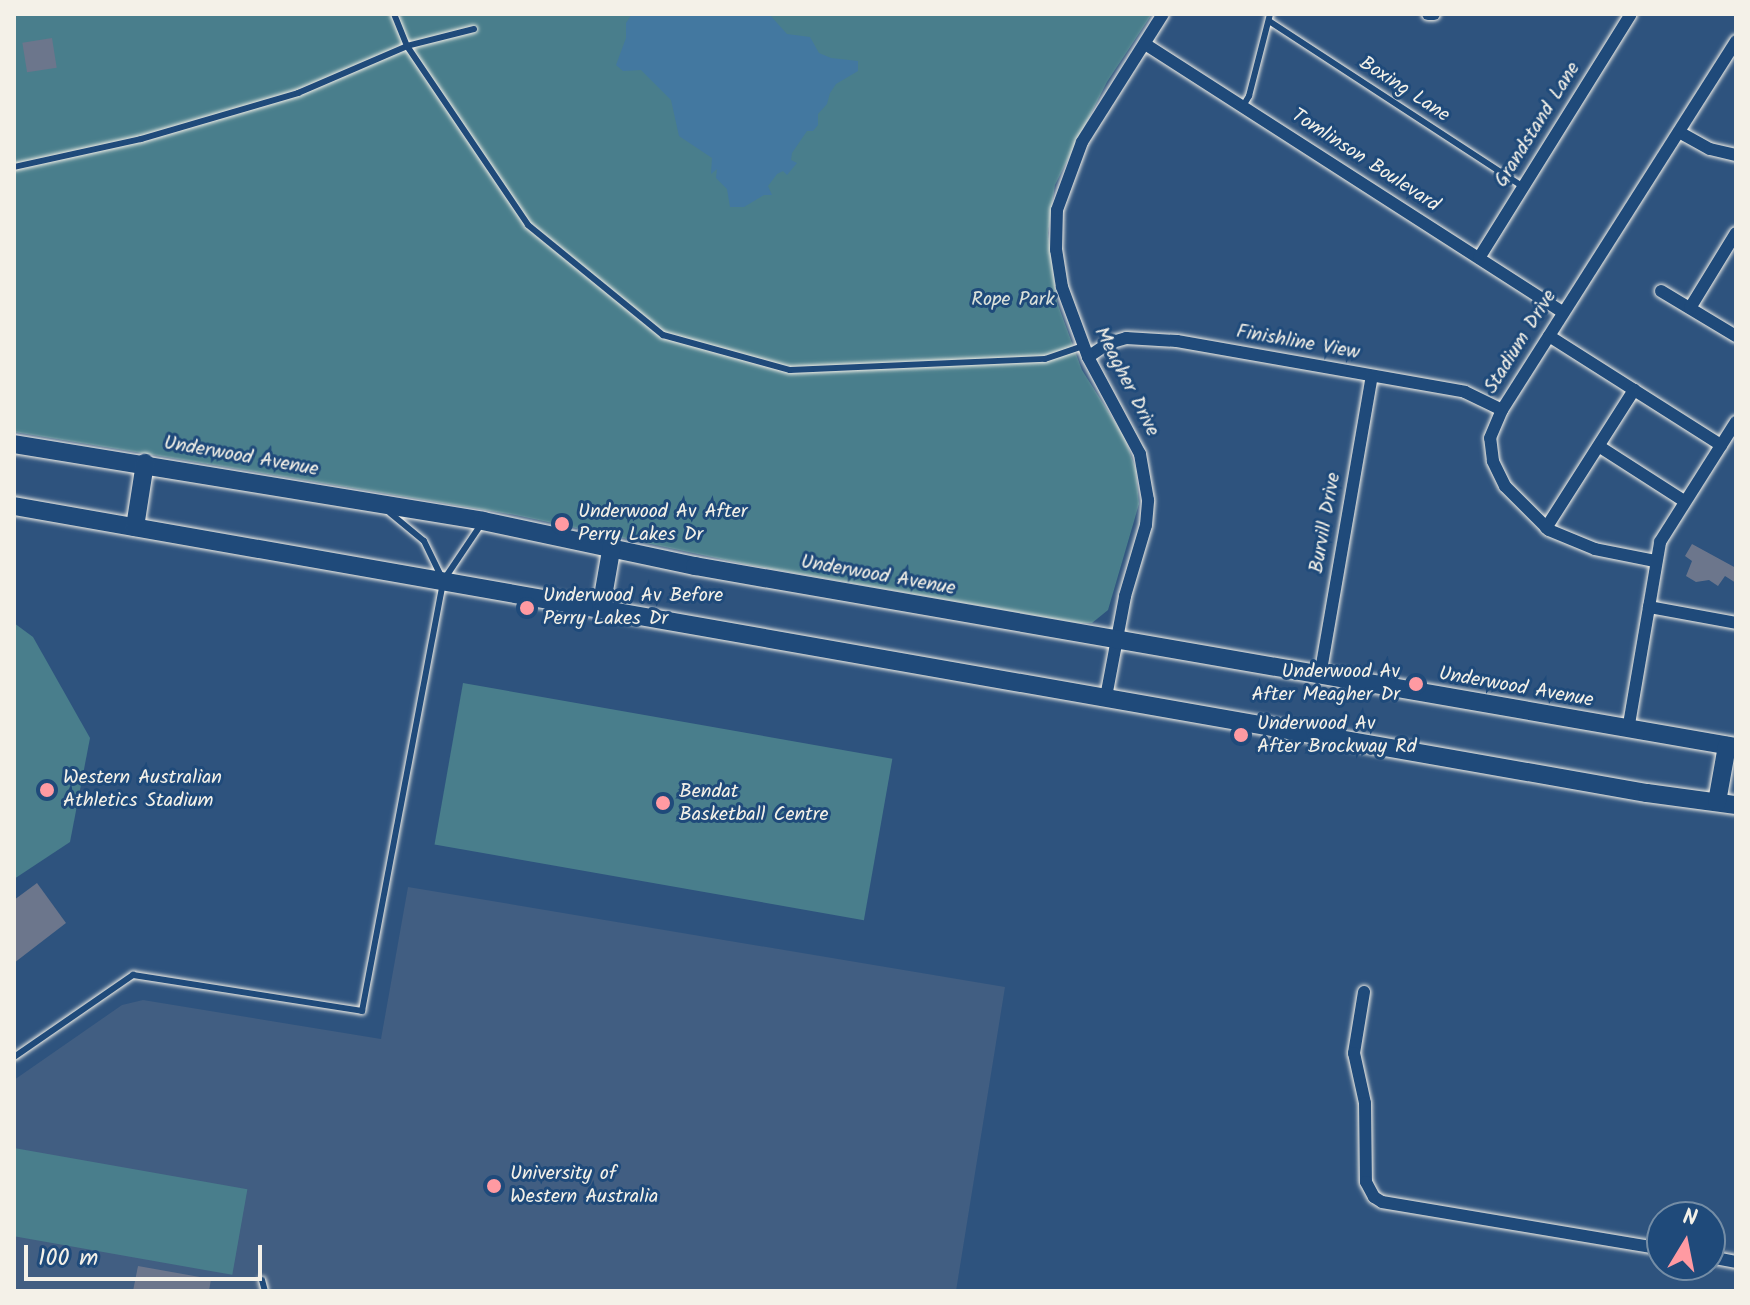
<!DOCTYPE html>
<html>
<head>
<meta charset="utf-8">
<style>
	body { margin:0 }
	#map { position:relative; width:1750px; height:1305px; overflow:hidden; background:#2e537e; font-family:Kalam,sans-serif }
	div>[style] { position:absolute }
	.built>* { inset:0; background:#415e82 }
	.green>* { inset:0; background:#497e8c; transform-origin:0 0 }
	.water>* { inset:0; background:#4378a0 }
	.building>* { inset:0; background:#6c768c; transform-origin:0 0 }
	.roads { filter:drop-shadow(0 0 2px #f4f1e8) drop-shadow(0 0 2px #f4f1e8) }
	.lane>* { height:6px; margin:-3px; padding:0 3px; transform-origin:3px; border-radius:3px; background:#1f4a7a }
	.street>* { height:12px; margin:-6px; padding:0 6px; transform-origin:6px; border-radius:6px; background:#1f4a7a }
	.secondary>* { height:18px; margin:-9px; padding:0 9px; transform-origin:9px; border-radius:9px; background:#1f4a7a }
	.dots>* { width:22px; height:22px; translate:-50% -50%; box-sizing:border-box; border:4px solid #1f4a7a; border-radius:50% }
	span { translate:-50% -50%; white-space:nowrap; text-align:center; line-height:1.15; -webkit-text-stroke:6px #1f4a7a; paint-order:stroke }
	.street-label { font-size:20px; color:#f4f1e8 }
	.park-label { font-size:20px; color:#dae0da }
	.poi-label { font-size:20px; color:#f4f1e8 }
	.left { translate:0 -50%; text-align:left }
	.right { translate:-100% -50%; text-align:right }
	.frame { position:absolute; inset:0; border:16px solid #f4f1e8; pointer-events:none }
	.north { position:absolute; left:1646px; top:1201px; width:80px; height:80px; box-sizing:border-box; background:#1f4a7a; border:2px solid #748da6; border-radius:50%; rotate:10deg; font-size:22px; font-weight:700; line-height:32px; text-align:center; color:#f4f1e8 }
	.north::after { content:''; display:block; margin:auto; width:28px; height:36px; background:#ff9aa2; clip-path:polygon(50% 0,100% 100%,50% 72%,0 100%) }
	.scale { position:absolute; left:24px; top:1245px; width:238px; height:36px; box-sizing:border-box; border:4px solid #f4f1e8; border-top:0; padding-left:10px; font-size:24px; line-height:28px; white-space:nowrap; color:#f4f1e8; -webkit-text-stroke:6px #1f4a7a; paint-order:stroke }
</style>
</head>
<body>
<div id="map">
	<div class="built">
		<div style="clip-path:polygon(408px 887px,1005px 987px,956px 1291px,14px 1291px,14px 1080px,122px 1005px,143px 1000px,381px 1039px)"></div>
	</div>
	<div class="green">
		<div style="clip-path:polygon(14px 14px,1152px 14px,1107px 82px,1055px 185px,1048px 233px,1057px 302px,1082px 370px,1125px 438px,1136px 470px,1139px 504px,1108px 610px,1092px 623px,1078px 623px,744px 564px,515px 515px,14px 432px)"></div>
		<div style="clip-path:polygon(14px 623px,33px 637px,90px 738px,70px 842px,14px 879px)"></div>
		<div style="left:463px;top:683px;width:436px;height:164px;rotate:10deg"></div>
		<div style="left:14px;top:1148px;width:237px;height:87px;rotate:10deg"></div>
	</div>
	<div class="water">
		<div style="clip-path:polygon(632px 14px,769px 14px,787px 34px,810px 37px,819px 53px,831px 58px,858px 61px,858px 71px,836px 84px,830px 93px,827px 104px,818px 114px,818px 125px,813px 131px,807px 131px,792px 153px,791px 160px,797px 163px,787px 175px,783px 171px,777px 174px,768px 186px,772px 195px,764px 195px,744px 207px,730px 207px,727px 189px,716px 178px,717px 169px,711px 174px,712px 158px,679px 136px,671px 100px,641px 70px,623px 71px,616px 65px,626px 38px,626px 23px)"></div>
	</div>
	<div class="building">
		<div style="left:52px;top:38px;width:30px;height:30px;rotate:81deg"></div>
		<div style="clip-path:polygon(1692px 544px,1736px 568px,1736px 583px,1725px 576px,1718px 586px,1709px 580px,1696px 582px,1686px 576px,1692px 561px,1685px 556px)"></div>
		<div style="clip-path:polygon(37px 883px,66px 923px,14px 963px,14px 900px)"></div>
		<div style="clip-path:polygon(138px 1266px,211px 1279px,209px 1291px,133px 1291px)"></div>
	</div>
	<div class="roads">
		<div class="lane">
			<div style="left:1269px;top:21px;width:302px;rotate:33.1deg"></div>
			<div style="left:474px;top:29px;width:69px;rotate:165.8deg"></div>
			<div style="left:407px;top:46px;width:216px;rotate:55.9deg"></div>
			<div style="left:528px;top:225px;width:174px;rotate:39.2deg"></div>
			<div style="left:663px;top:335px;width:132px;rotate:15.4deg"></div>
			<div style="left:790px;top:370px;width:255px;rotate:-2.5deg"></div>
			<div style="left:1045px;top:359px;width:40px;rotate:-18.9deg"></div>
			<div style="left:1243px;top:106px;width:12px;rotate:-59deg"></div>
			<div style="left:1249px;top:96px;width:85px;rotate:-75.6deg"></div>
			<div style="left:14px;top:167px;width:130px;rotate:-12.4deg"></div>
			<div style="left:141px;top:139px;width:164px;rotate:-16.3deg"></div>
			<div style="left:298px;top:93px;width:119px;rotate:-23.3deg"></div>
			<div style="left:407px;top:46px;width:35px;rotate:-112deg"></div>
			<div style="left:390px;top:513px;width:44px;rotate:39.5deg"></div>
			<div style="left:424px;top:541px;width:41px;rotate:64.1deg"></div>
			<div style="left:14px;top:1057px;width:145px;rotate:-34.6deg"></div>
			<div style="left:133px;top:975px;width:232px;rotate:8.9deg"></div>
			<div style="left:362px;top:1011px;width:438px;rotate:-79.3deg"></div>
			<div style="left:443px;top:581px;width:66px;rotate:-56.1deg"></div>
			<div style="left:262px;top:1280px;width:11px;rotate:75deg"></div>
		</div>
		<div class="street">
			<div style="left:1428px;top:14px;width:6px"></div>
			<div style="left:1145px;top:44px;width:497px;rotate:32.7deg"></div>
			<div style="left:1679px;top:132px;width:35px;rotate:29deg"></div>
			<div style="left:1710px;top:149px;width:27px;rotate:13deg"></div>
			<div style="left:1479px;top:258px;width:287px;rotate:-58.1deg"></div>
			<div style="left:1661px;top:291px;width:87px;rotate:31deg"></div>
			<div style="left:1690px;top:308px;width:88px;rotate:-58.5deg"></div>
			<div style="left:1549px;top:336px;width:204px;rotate:32.4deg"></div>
			<div style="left:1088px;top:357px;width:25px;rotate:-34deg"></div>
			<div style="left:1109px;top:343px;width:18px;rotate:-16deg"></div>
			<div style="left:1126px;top:338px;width:51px;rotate:3.4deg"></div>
			<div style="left:1177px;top:341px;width:292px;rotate:10deg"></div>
			<div style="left:1465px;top:392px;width:41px;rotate:25.9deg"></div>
			<div style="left:1600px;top:447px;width:100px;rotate:32.7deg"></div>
			<div style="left:1546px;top:528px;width:164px;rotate:-57.5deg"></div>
			<div style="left:1655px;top:561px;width:61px;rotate:-168.7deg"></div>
			<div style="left:1595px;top:549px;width:50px;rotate:-157.6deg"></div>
			<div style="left:1549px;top:530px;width:62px;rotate:-135deg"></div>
			<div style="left:1505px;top:486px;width:28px;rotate:-116deg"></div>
			<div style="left:1493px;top:461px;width:23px;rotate:-97deg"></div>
			<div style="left:1490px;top:438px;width:30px;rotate:-67deg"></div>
			<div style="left:1502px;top:410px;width:437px;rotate:-57.6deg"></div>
			<div style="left:1649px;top:607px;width:88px;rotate:10.4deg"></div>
			<div style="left:1320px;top:676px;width:304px;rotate:-80.2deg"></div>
			<div style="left:1106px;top:697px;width:103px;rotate:-79.3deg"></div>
			<div style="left:1125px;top:596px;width:74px;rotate:-73.5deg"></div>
			<div style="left:1146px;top:525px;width:25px;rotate:-85deg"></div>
			<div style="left:1148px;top:500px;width:47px;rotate:-99.9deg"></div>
			<div style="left:1140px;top:454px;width:110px;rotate:-118.2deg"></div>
			<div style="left:1088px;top:357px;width:75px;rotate:-110.4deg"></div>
			<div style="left:1062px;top:287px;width:37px;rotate:-99deg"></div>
			<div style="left:1056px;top:250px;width:40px;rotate:-88.6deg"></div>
			<div style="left:1057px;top:210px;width:72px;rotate:-69.8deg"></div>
			<div style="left:1082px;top:142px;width:151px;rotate:-57.7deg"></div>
			<div style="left:1628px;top:730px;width:191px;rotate:-80.3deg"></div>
			<div style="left:1660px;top:542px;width:142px;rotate:-57.7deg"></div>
			<div style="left:1364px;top:992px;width:62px;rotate:99.3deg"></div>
			<div style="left:1354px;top:1053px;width:51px;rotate:77.6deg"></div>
			<div style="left:1365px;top:1103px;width:79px;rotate:89.3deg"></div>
			<div style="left:1366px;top:1182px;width:17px;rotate:62deg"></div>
			<div style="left:1374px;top:1197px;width:9px;rotate:32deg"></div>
			<div style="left:1382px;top:1202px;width:284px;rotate:9.5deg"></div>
			<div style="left:1710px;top:1257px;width:26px;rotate:11deg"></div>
		</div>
		<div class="secondary">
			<div style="left:14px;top:444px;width:475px;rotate:9.3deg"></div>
			<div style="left:483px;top:521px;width:217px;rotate:12deg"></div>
			<div style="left:695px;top:566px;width:1057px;rotate:9.86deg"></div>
			<div style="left:14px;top:506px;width:1658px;rotate:9.97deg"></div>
			<div style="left:1647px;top:793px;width:90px;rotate:7.7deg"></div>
			<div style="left:135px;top:527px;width:65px;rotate:-81.1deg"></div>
			<div style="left:601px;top:608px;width:64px;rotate:-80.1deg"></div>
			<div style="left:1717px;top:802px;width:57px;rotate:-79.9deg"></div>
		</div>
	</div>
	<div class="dots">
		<div style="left:562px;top:524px;background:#ff9aa2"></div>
		<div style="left:527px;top:608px;background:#ff9aa2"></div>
		<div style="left:1416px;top:684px;background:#ff9aa2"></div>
		<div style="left:1241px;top:735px;background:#ff9aa2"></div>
		<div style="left:47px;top:790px;background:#ff9aa2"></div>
		<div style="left:663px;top:803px;background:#ff9aa2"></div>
		<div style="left:494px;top:1186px;background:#ff9aa2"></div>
	</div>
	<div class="street-label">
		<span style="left:1404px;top:90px;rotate:33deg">Boxing Lane</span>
		<span style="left:1538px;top:125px;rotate:-58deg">Grandstand Lane</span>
		<span style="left:1365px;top:161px;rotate:33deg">Tomlinson Boulevard</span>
		<span style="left:1521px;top:342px;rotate:-58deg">Stadium Drive</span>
		<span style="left:1298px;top:343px;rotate:10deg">Finishline View</span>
		<span style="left:1126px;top:382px;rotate:63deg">Meagher Drive</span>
		<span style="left:241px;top:457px;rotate:10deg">Underwood Avenue</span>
		<span style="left:1326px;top:523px;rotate:-80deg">Burvill Drive</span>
		<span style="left:878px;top:576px;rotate:10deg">Underwood Avenue</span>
		<span style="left:1516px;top:688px;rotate:10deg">Underwood Avenue</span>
	</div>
	<div class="park-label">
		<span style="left:1013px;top:300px">Rope Park</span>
	</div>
	<div class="poi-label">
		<span class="left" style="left:578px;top:524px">Underwood Av After<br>Perry Lakes Dr</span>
		<span class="left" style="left:543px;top:608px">Underwood Av Before<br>Perry Lakes Dr</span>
		<span class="right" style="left:1400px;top:684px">Underwood Av<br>After Meagher Dr</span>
		<span class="left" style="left:1257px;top:736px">Underwood Av<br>After Brockway Rd</span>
		<span class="left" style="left:63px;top:790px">Western Australian<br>Athletics Stadium</span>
		<span class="left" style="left:679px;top:804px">Bendat<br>Basketball Centre</span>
		<span class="left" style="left:510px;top:1186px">University of<br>Western Australia</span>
	</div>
	<div class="frame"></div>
	<div class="north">N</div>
	<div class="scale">100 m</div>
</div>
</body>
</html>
